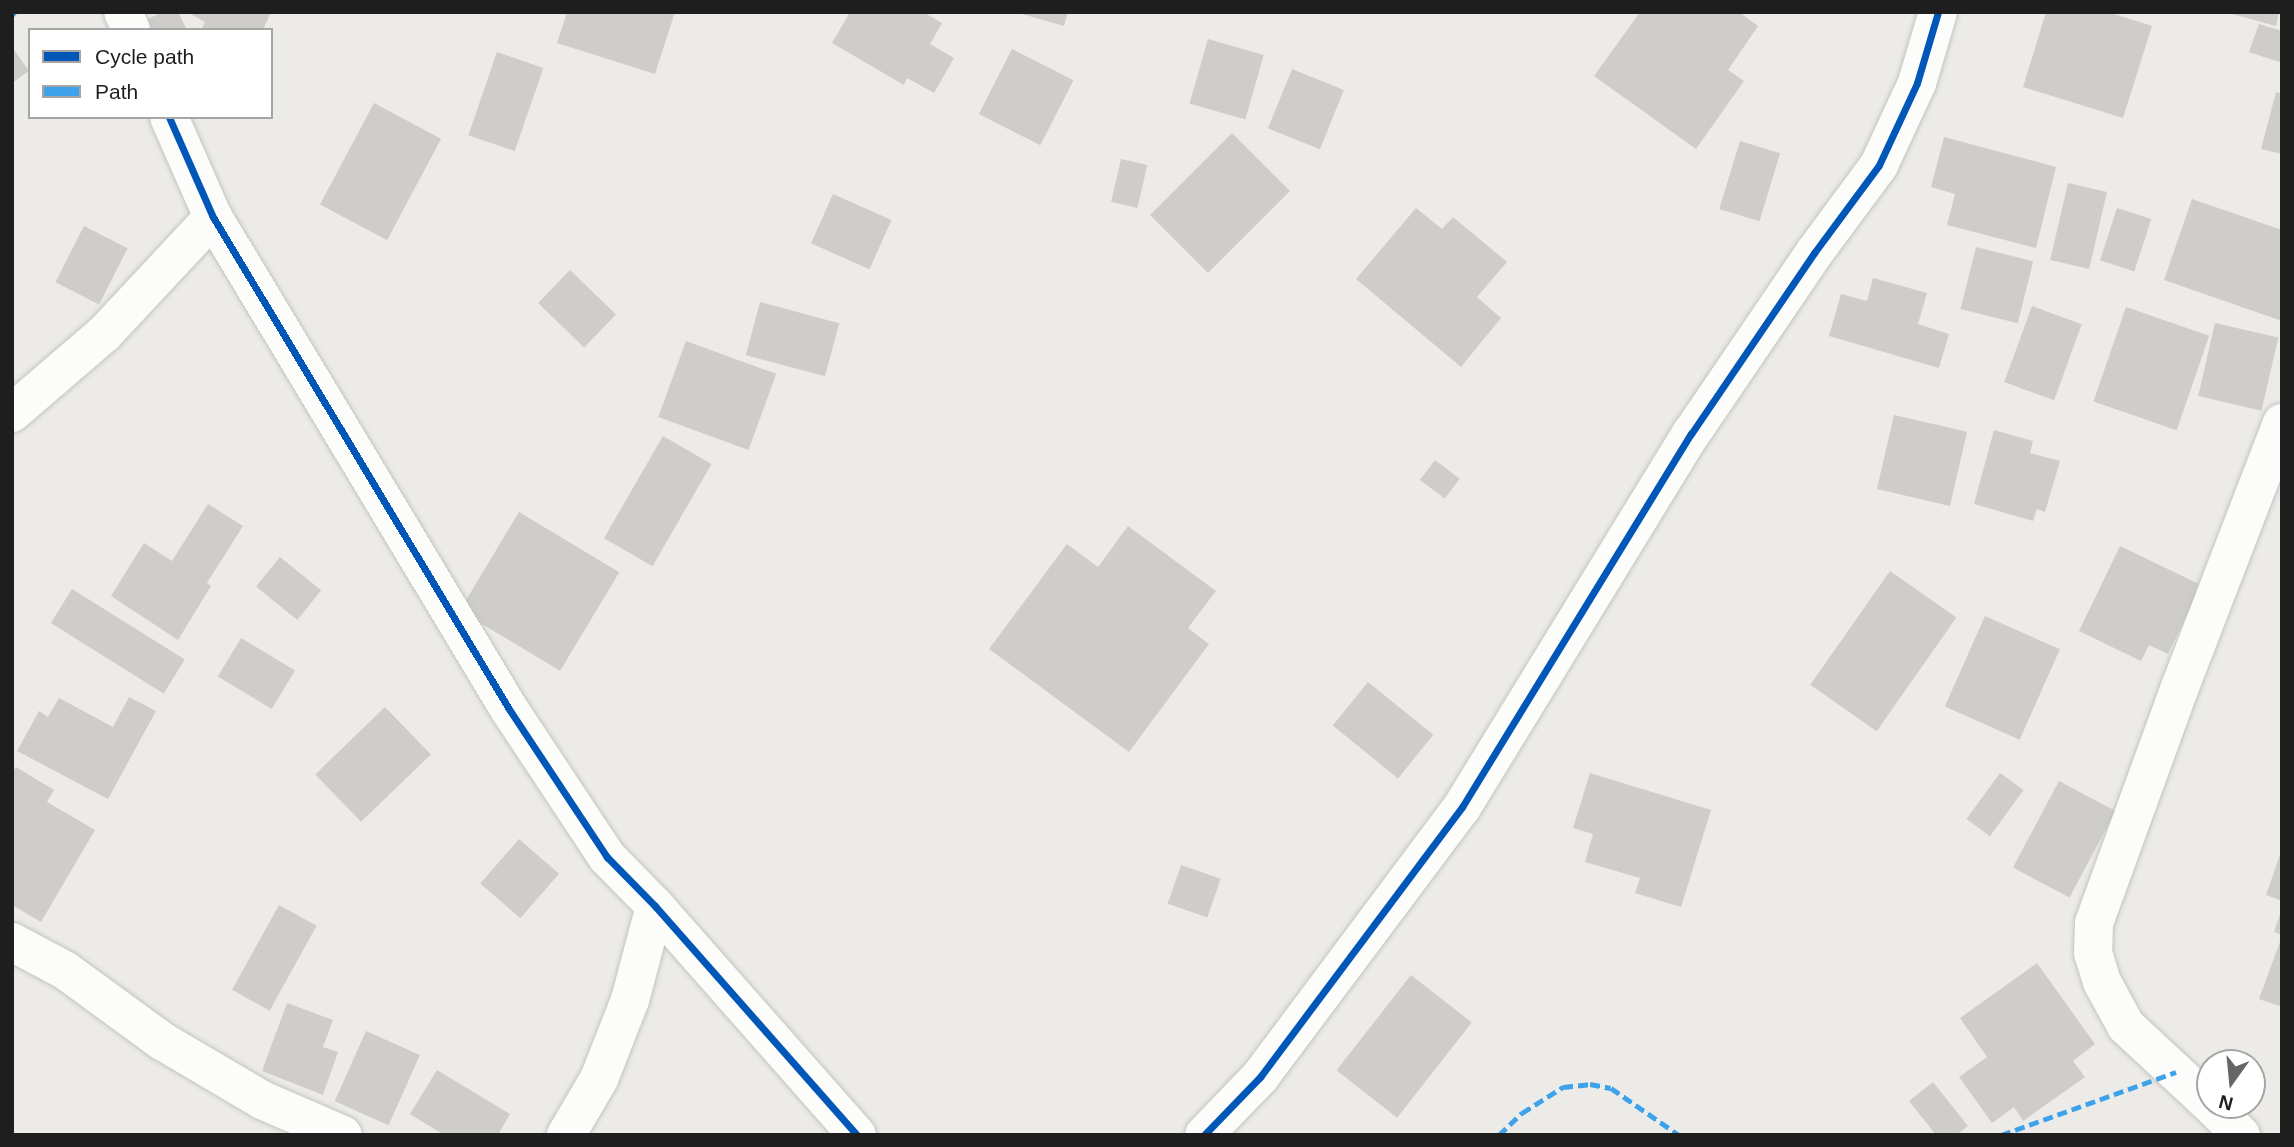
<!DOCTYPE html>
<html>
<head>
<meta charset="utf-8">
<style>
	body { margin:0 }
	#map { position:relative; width:2294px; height:1147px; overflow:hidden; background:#ecebe7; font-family:Arial,sans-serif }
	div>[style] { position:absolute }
	.building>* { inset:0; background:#cfcdca; transform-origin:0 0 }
	.roads { filter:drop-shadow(0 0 2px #c3c3c1) drop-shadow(0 0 2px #c3c3c1) }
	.minor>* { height:38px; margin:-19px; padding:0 19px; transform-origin:19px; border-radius:19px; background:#fcfcfb }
	.quiet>* { height:5px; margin-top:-2.5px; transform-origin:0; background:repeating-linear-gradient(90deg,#3da2ea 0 10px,transparent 0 15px) }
	.cycleway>* { height:7px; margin:-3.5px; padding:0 3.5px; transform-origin:3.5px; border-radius:3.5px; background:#0057b8 }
	span { translate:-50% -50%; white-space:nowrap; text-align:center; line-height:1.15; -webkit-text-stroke:6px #fff; paint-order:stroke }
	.frame { position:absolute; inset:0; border:14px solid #1e1e1e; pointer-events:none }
	.legend { position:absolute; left:28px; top:28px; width:245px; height:91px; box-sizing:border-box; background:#fff; border:2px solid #a5a5a5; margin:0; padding:9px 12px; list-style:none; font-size:21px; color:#1e1e1e }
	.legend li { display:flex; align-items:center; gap:14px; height:35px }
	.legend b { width:35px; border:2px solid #a5a5a5 }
	.north { position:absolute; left:2196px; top:1049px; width:70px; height:70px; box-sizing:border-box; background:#fff; border:2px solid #a5a5a5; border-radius:50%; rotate:195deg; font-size:19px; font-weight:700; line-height:28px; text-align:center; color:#1e1e1e }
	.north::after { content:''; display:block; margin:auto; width:24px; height:32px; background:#666664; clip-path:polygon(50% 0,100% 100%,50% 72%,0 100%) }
</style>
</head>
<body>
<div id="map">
	<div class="building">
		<div style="clip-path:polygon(162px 12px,178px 12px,187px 30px,143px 30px,140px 23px)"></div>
		<div style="clip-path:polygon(187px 12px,271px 12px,263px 30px,201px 30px,205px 22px)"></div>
		<div style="clip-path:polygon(567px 12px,675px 12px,655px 74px,557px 43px)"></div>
		<div style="clip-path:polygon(850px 12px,923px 12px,942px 23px,930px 44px,954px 58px,934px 93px,907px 78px,904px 85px,832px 43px)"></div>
		<div style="clip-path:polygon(1015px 12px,1068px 12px,1064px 26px)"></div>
		<div style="clip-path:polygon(1640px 12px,1739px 12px,1758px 26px,1728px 70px,1744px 81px,1696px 149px,1594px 76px)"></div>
		<div style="clip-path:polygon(2046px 12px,2108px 12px,2152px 26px,2123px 118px,2023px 87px)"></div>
		<div style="clip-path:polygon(2225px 12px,2279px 12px,2276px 26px)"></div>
		<div style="clip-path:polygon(2259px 24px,2282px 31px,2282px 63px,2249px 52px)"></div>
		<div style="left:1208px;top:39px;width:58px;height:67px;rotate:16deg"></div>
		<div style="clip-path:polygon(12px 47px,29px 71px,12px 83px)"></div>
		<div style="left:1012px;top:49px;width:69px;height:73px;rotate:27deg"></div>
		<div style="left:497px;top:52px;width:49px;height:88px;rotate:19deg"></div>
		<div style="left:1292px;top:69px;width:56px;height:64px;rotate:22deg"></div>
		<div style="clip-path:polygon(2276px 92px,2282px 94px,2282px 154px,2261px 149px)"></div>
		<div style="left:374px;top:103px;width:76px;height:115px;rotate:28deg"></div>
		<div style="left:1232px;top:133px;width:82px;height:116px;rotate:45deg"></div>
		<div style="clip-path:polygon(1944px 137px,2056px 167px,2036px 248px,1947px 225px,1955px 194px,1931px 187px)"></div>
		<div style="left:1740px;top:141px;width:42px;height:71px;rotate:17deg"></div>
		<div style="left:1121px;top:159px;width:27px;height:44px;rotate:13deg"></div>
		<div style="left:2068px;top:183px;width:40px;height:79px;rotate:13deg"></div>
		<div style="left:833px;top:194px;width:64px;height:54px;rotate:24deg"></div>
		<div style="clip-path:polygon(2192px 199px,2282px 230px,2282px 321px,2164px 280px)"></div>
		<div style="clip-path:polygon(1416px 208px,1442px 229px,1453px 217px,1507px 262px,1477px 297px,1501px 318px,1461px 367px,1356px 279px)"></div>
		<div style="left:2117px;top:208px;width:36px;height:55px;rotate:18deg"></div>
		<div style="left:84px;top:226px;width:49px;height:63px;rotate:27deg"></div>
		<div style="left:1976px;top:247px;width:59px;height:64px;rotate:14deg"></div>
		<div style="left:570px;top:270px;width:64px;height:46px;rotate:44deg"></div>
		<div style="clip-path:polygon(1873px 278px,1927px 293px,1918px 324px,1949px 334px,1939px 368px,1829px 336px,1841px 294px,1867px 301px)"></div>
		<div style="left:760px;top:302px;width:82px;height:55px;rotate:15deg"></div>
		<div style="left:2032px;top:306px;width:53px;height:81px;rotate:20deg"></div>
		<div style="left:2126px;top:307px;width:88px;height:100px;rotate:19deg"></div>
		<div style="left:2215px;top:323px;width:65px;height:75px;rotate:13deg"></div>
		<div style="left:686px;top:341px;width:96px;height:81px;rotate:20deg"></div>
		<div style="left:1894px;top:415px;width:75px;height:76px;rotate:13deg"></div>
		<div style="clip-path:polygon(1994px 430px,2033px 441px,2030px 453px,2060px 461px,2045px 512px,2037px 509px,2033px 521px,1974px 504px)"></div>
		<div style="left:663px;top:436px;width:56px;height:118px;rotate:30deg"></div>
		<div style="left:1435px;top:460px;width:31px;height:25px;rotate:37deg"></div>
		<div style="clip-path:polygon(208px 504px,243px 526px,207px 583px,211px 586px,178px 640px,111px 596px,144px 543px,172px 561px)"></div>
		<div style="left:519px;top:512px;width:117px;height:115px;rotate:31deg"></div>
		<div style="clip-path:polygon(1128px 526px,1216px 591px,1188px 628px,1209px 644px,1129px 752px,989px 649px,1067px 544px,1098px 567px)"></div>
		<div style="clip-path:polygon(2120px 546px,2201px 585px,2168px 654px,2149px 645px,2141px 661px,2079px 631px)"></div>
		<div style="left:280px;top:557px;width:53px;height:38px;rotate:39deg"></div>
		<div style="left:1890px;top:571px;width:81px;height:139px;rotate:35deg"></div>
		<div style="left:72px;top:589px;width:133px;height:40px;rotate:32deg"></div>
		<div style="left:1985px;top:616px;width:82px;height:99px;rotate:24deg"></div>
		<div style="left:241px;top:638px;width:63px;height:45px;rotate:31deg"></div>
		<div style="left:1368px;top:682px;width:84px;height:56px;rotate:39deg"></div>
		<div style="clip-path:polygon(129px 697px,156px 711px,108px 799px,17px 751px,39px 711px,48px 717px,59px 698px,113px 727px)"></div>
		<div style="left:385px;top:707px;width:66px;height:97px;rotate:46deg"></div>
		<div style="clip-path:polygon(16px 767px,54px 790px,47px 802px,95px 830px,41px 922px,12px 905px,12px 773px)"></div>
		<div style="clip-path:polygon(1590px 773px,1711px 810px,1681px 907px,1635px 893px,1640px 878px,1585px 862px,1593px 834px,1573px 828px)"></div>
		<div style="left:2000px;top:773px;width:29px;height:57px;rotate:36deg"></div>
		<div style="left:2059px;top:781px;width:64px;height:98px;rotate:28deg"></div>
		<div style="left:519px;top:839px;width:53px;height:59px;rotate:41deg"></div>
		<div style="clip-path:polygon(2281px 852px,2282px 852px,2282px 901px,2266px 895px)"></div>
		<div style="left:1181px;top:865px;width:42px;height:41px;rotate:19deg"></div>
		<div style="left:279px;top:905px;width:43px;height:97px;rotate:29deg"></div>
		<div style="clip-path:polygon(2281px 911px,2282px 911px,2282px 935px,2274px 932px)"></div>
		<div style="clip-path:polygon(2281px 939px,2282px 939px,2282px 1007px,2259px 999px)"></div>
		<div style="clip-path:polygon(2037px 963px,2095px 1044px,2073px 1061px,2085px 1077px,2023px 1121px,2014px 1107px,1992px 1123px,1959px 1077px,1987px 1057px,1960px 1018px)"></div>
		<div style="left:1411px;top:975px;width:77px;height:121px;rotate:38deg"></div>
		<div style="clip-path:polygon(287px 1003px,333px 1020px,323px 1047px,338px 1052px,323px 1095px,262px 1071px)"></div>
		<div style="left:366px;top:1031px;width:59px;height:77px;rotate:24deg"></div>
		<div style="clip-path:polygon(437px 1070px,510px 1114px,498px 1135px,444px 1135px,410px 1114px)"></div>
		<div style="clip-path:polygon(1933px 1082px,1968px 1126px,1956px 1135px,1936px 1135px,1909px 1101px)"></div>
	</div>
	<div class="roads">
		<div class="minor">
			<div style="left:123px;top:12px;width:20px;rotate:66deg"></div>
			<div style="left:169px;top:117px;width:109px;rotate:66.3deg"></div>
			<div style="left:213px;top:217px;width:574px;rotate:58.97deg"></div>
			<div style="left:509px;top:709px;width:178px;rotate:56.5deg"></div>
			<div style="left:607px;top:857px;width:69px;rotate:45.6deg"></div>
			<div style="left:655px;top:906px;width:305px;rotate:48.6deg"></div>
			<div style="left:12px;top:413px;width:121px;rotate:-40.7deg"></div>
			<div style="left:104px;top:334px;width:160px;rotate:-47deg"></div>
			<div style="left:12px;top:942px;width:61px;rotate:28.2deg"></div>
			<div style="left:66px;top:971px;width:119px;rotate:36.1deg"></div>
			<div style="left:162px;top:1041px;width:116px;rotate:30.5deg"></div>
			<div style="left:262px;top:1100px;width:88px;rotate:23.4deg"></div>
			<div style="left:2210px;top:1104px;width:115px;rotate:-137.1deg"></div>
			<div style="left:2126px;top:1026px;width:50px;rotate:-118.6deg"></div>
			<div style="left:2102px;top:982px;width:30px;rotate:-107deg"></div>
			<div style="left:2093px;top:953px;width:30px;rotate:-88deg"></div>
			<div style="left:2094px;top:923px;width:251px;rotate:-70deg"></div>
			<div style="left:2180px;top:687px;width:283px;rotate:-68.9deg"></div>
			<div style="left:2211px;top:1105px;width:42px;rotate:45deg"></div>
			<div style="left:566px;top:1135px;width:65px;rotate:-59.5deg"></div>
			<div style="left:599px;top:1079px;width:85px;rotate:-68.6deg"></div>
			<div style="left:630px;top:1000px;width:97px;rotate:-75.1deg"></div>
			<div style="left:1204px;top:1135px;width:81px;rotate:-46deg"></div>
			<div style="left:1260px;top:1077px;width:337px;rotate:-53.2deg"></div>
			<div style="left:1462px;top:807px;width:438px;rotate:-58.5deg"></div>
			<div style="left:1691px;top:434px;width:219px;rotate:-55.8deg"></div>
			<div style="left:1814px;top:253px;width:109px;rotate:-53.5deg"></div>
			<div style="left:1879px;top:165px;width:90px;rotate:-65.1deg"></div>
			<div style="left:1917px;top:83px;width:74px;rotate:-73.5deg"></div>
		</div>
	</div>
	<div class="quiet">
		<div style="left:12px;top:15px;width:4px;rotate:-45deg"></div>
		<div style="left:1499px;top:1135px;width:32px;rotate:-44deg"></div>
		<div style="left:1522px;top:1113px;width:49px;rotate:-32.4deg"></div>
		<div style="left:1563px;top:1087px;width:27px;rotate:-6deg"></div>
		<div style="left:1590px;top:1084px;width:21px;rotate:11deg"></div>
		<div style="left:1611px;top:1088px;width:83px;rotate:34.7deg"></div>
		<div style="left:2001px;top:1135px;width:186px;rotate:-19.8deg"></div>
	</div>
	<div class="cycleway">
		<div style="left:169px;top:117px;width:109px;rotate:66.3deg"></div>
		<div style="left:213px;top:217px;width:574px;rotate:58.97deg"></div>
		<div style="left:509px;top:709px;width:178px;rotate:56.5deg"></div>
		<div style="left:607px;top:857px;width:69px;rotate:45.6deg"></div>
		<div style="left:655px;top:906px;width:305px;rotate:48.6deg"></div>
		<div style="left:1204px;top:1135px;width:81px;rotate:-46deg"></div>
		<div style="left:1260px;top:1077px;width:337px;rotate:-53.2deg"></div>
		<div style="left:1462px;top:807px;width:438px;rotate:-58.5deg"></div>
		<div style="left:1691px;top:434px;width:219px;rotate:-55.8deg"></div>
		<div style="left:1814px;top:253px;width:109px;rotate:-53.5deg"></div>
		<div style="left:1879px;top:165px;width:90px;rotate:-65.1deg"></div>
		<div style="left:1917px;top:83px;width:74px;rotate:-73.5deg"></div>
	</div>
	<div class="frame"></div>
	<ul class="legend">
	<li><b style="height:9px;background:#0057b8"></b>Cycle path</li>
	<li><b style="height:9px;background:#3da2ea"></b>Path</li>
	</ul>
	<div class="north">N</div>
</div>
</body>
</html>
